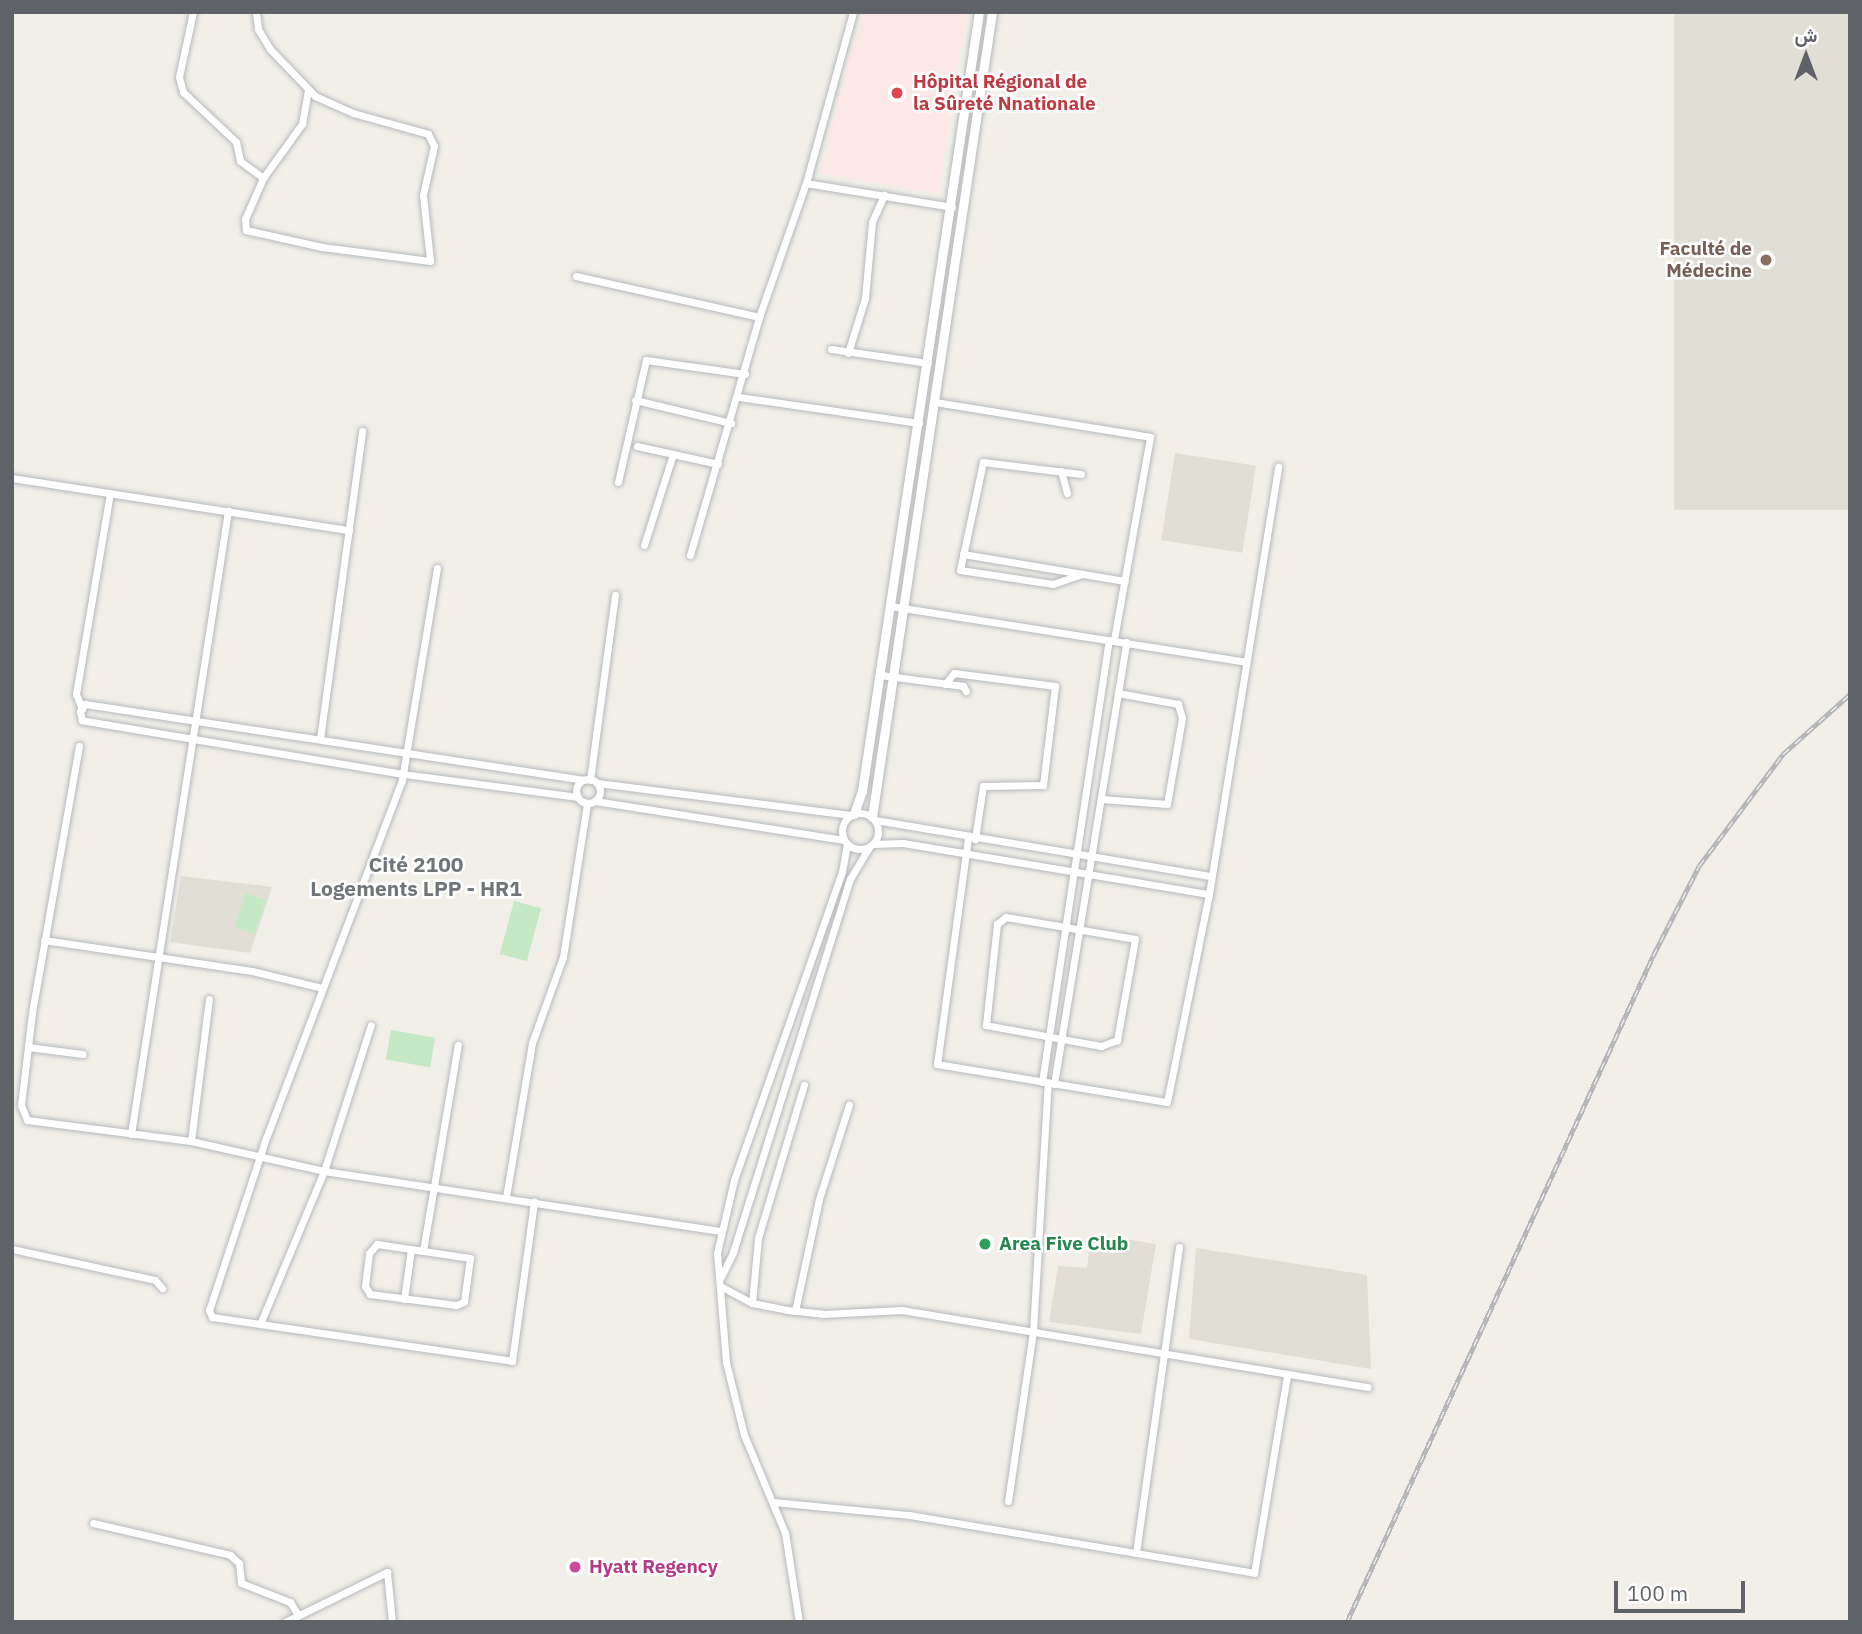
<!DOCTYPE html>
<html>
<head>
<meta charset="utf-8">
<style>
	body { margin:0 }
	#map { position:relative; width:1862px; height:1634px; overflow:hidden; background:#f1efe8; font-family:"IBM Plex Sans",Vazirmatn,sans-serif }
	div>[style] { position:absolute }
	.education>* { inset:0; background:#e1ded6; transform-origin:0 0 }
	.medical>* { inset:0; background:#fce8e6 }
	.green>* { inset:0; background:#c5e8c5; transform-origin:0 0 }
	.roads { filter:drop-shadow(0 0 2px #b5b8bc) drop-shadow(0 0 2px #b5b8bc) }
	.minor>* { height:7px; margin:-3.5px; padding:0 3.5px; transform-origin:3.5px; border-radius:3.5px; background:#fff }
	.minor>.ring { margin:-3.5px; padding:0; box-sizing:content-box; background:none; border:7px solid #fff; border-radius:50% }
	.tertiary>* { height:9px; margin:-4.5px; padding:0 4.5px; transform-origin:4.5px; border-radius:4.5px; background:#fff }
	.rail>* { height:5px; margin-top:-2.5px; transform-origin:0; background:repeating-linear-gradient(90deg,#fff 0 8px,#b6b7b8 0 16px); box-sizing:border-box; border-block:2px solid #b6b7b8 }
	.dots>* { width:19px; height:19px; translate:-50% -50%; box-sizing:border-box; border:4px solid #fff; border-radius:50% }
	span { translate:-50% -50%; white-space:nowrap; text-align:center; line-height:1.15; -webkit-text-stroke:5px #fff; paint-order:stroke }
	.health-label { font-size:19px; color:#be3a42; font-weight:700 }
	.left { translate:0 -50%; text-align:left }
	.education-label { font-size:19px; color:#785e54; font-weight:700 }
	.right { translate:-100% -50%; text-align:right }
	.leisure-label { font-size:19px; color:#27864d; font-weight:700 }
	.hotel-label { font-size:19px; color:#b23c85; font-weight:700 }
	.neighbourhood-label { font-size:21px; color:#70757a; font-weight:700 }
	.frame { position:absolute; inset:0; border:14px solid #5f6368; pointer-events:none }
	.north { position:absolute; left:1771px; top:21px; width:70px; height:70px; -webkit-text-stroke:5px #fff; paint-order:stroke; rotate:0deg; font-size:19px; font-weight:700; line-height:28px; text-align:center; color:#5f6368 }
	.north::after { content:''; display:block; margin:auto; width:24px; height:32px; background:#5f6368; clip-path:polygon(50% 0,100% 100%,50% 72%,0 100%) }
	.scale { position:absolute; left:1614px; top:1581px; width:131px; height:32px; box-sizing:border-box; border:4px solid #5f6368; border-top:0; padding-left:9px; font-size:21px; line-height:24px; white-space:nowrap; color:#5f6368; -webkit-text-stroke:5px #fff; paint-order:stroke }
</style>
</head>
<body>
<div id="map">
	<div class="education">
		<div style="left:1674px;top:12px;width:176px;height:498px"></div>
		<div style="left:1175px;top:453px;width:82px;height:88px;rotate:9deg"></div>
		<div style="clip-path:polygon(181px 876px,272px 887px,250px 953px,170px 942px)"></div>
		<div style="clip-path:polygon(1091px 1234px,1156px 1244px,1141px 1334px,1049px 1322px,1058px 1266px,1087px 1268px)"></div>
		<div style="clip-path:polygon(1196px 1248px,1367px 1275px,1371px 1369px,1189px 1339px)"></div>
	</div>
	<div class="medical">
		<div style="clip-path:polygon(861px 12px,966px 12px,938px 193px,819px 173px)"></div>
	</div>
	<div class="green">
		<div style="left:246px;top:893px;width:21px;height:36px;rotate:19deg"></div>
		<div style="left:514px;top:901px;width:28px;height:55px;rotate:15deg"></div>
		<div style="left:391px;top:1030px;width:45px;height:30px;rotate:10deg"></div>
	</div>
	<div class="roads">
		<div class="minor">
			<div style="left:193px;top:12px;width:66px;rotate:102.2deg"></div>
			<div style="left:179px;top:77px;width:16px;rotate:75deg"></div>
			<div style="left:183px;top:92px;width:73px;rotate:43.3deg"></div>
			<div style="left:236px;top:142px;width:19px;rotate:78deg"></div>
			<div style="left:240px;top:161px;width:29px;rotate:36deg"></div>
			<div style="left:256px;top:12px;width:17px;rotate:83deg"></div>
			<div style="left:258px;top:29px;width:23px;rotate:59deg"></div>
			<div style="left:270px;top:49px;width:65px;rotate:46.2deg"></div>
			<div style="left:315px;top:96px;width:42px;rotate:24.1deg"></div>
			<div style="left:353px;top:113px;width:78px;rotate:15.6deg"></div>
			<div style="left:428px;top:134px;width:13px;rotate:63deg"></div>
			<div style="left:434px;top:146px;width:50px;rotate:102.7deg"></div>
			<div style="left:423px;top:195px;width:66px;rotate:83.9deg"></div>
			<div style="left:430px;top:261px;width:109px;rotate:-172.6deg"></div>
			<div style="left:322px;top:247px;width:78px;rotate:-167.4deg"></div>
			<div style="left:246px;top:230px;width:11px;rotate:-95deg"></div>
			<div style="left:245px;top:219px;width:45px;rotate:-66.3deg"></div>
			<div style="left:263px;top:178px;width:67px;rotate:-54.2deg"></div>
			<div style="left:302px;top:124px;width:35px;rotate:-80deg"></div>
			<div style="left:806px;top:183px;width:148px;rotate:9.3deg"></div>
			<div style="left:576px;top:276px;width:188px;rotate:12.6deg"></div>
			<div style="left:831px;top:349px;width:98px;rotate:8.2deg"></div>
			<div style="left:848px;top:353px;width:58px;rotate:-72.8deg"></div>
			<div style="left:865px;top:298px;width:76px;rotate:-84.7deg"></div>
			<div style="left:872px;top:222px;width:30px;rotate:-66deg"></div>
			<div style="left:739px;top:397px;width:182px;rotate:8.2deg"></div>
			<div style="left:635px;top:400px;width:99px;rotate:13.5deg"></div>
			<div style="left:935px;top:402px;width:218px;rotate:9.2deg"></div>
			<div style="left:1150px;top:437px;width:206px;rotate:100.1deg"></div>
			<div style="left:637px;top:446px;width:83px;rotate:12.5deg"></div>
			<div style="left:1061px;top:471px;width:23px;rotate:75deg"></div>
			<div style="left:1081px;top:474px;width:99px;rotate:-173deg"></div>
			<div style="left:983px;top:462px;width:110px;rotate:102deg"></div>
			<div style="left:960px;top:570px;width:94px;rotate:8.6deg"></div>
			<div style="left:1053px;top:584px;width:31px;rotate:-19deg"></div>
			<div style="left:12px;top:478px;width:341px;rotate:8.8deg"></div>
			<div style="left:618px;top:482px;width:125px;rotate:-77.1deg"></div>
			<div style="left:646px;top:360px;width:100px;rotate:8deg"></div>
			<div style="left:644px;top:545px;width:96px;rotate:-72.3deg"></div>
			<div style="left:963px;top:554px;width:164px;rotate:9.5deg"></div>
			<div style="left:690px;top:555px;width:248px;rotate:-73.8deg"></div>
			<div style="left:759px;top:317px;width:142px;rotate:-70.7deg"></div>
			<div style="left:806px;top:183px;width:177px;rotate:-74.6deg"></div>
			<div style="left:437px;top:568px;width:215px;rotate:99.4deg"></div>
			<div style="left:402px;top:780px;width:389px;rotate:110.8deg"></div>
			<div style="left:264px;top:1144px;width:175px;rotate:108.3deg"></div>
			<div style="left:209px;top:1310px;width:8px;rotate:67deg"></div>
			<div style="left:212px;top:1317px;width:303px;rotate:8.3deg"></div>
			<div style="left:512px;top:1361px;width:161px;rotate:-82.1deg"></div>
			<div style="left:890px;top:606px;width:360px;rotate:8.9deg"></div>
			<div style="left:880px;top:675px;width:84px;rotate:7.5deg"></div>
			<div style="left:963px;top:686px;width:6px;rotate:59deg"></div>
			<div style="left:945px;top:684px;width:14px;rotate:-51deg"></div>
			<div style="left:954px;top:673px;width:102px;rotate:7.3deg"></div>
			<div style="left:1055px;top:686px;width:100px;rotate:96.9deg"></div>
			<div style="left:1043px;top:785px;width:60px;rotate:179deg"></div>
			<div style="left:983px;top:786px;width:54px;rotate:98.6deg"></div>
			<div style="left:82px;top:709px;width:16px;rotate:-112deg"></div>
			<div style="left:76px;top:694px;width:204px;rotate:-80.4deg"></div>
			<div style="left:320px;top:739px;width:311px;rotate:-82.2deg"></div>
			<div style="left:79px;top:746px;width:271px;rotate:100deg"></div>
			<div style="left:32px;top:1013px;width:93px;rotate:96.8deg"></div>
			<div style="left:21px;top:1105px;width:16px;rotate:68deg"></div>
			<div style="left:27px;top:1120px;width:165px;rotate:7.3deg"></div>
			<div style="left:191px;top:1141px;width:136px;rotate:12.7deg"></div>
			<div style="left:324px;top:1171px;width:401px;rotate:8.6deg"></div>
			<div class="ring" style="left:576px;top:779px;width:17px;height:17px"></div>
			<div style="left:590px;top:780px;width:187px;rotate:-82.3deg"></div>
			<div style="left:597px;top:783px;width:256px;rotate:7.2deg"></div>
			<div style="left:578px;top:797px;width:177px;rotate:-172.5deg"></div>
			<div style="left:403px;top:774px;width:326px;rotate:-170.5deg"></div>
			<div style="left:82px;top:720px;width:9px;rotate:-103deg"></div>
			<div style="left:80px;top:711px;width:9px;rotate:-54deg"></div>
			<div style="left:85px;top:704px;width:505px;rotate:8.66deg"></div>
			<div style="left:1101px;top:799px;width:66px;rotate:4.3deg"></div>
			<div style="left:1167px;top:804px;width:87px;rotate:-80.1deg"></div>
			<div style="left:1182px;top:718px;width:15px;rotate:-106deg"></div>
			<div style="left:1178px;top:704px;width:61px;rotate:-169.6deg"></div>
			<div style="left:595px;top:801px;width:252px;rotate:8.9deg"></div>
			<div class="ring" style="left:842px;top:813px;width:29px;height:29px"></div>
			<div style="left:875px;top:820px;width:341px;rotate:9.5deg"></div>
			<div style="left:968px;top:838px;width:228px;rotate:97.8deg"></div>
			<div style="left:937px;top:1064px;width:233px;rotate:9.4deg"></div>
			<div style="left:1167px;top:1102px;width:212px;rotate:-78.6deg"></div>
			<div style="left:1209px;top:894px;width:433px;rotate:-80.8deg"></div>
			<div style="left:874px;top:844px;width:29px;rotate:-2deg"></div>
			<div style="left:903px;top:843px;width:310px;rotate:9.5deg"></div>
			<div style="left:1006px;top:917px;width:131px;rotate:9.7deg"></div>
			<div style="left:1135px;top:939px;width:103px;rotate:100.1deg"></div>
			<div style="left:1117px;top:1040px;width:17px;rotate:159deg"></div>
			<div style="left:1101px;top:1046px;width:117px;rotate:-169.7deg"></div>
			<div style="left:986px;top:1025px;width:102px;rotate:-83.8deg"></div>
			<div style="left:997px;top:924px;width:11px;rotate:-38deg"></div>
			<div style="left:44px;top:940px;width:210px;rotate:8.5deg"></div>
			<div style="left:252px;top:971px;width:73px;rotate:13.5deg"></div>
			<div style="left:28px;top:1047px;width:55px;rotate:7.3deg"></div>
			<div style="left:1042px;top:1082px;width:447px;rotate:-81.4deg"></div>
			<div style="left:1054px;top:1084px;width:448px;rotate:-80.7deg"></div>
			<div style="left:131px;top:1134px;width:631px;rotate:-81.15deg"></div>
			<div style="left:191px;top:1141px;width:143px;rotate:-82.8deg"></div>
			<div style="left:506px;top:1197px;width:156px;rotate:-80.4deg"></div>
			<div style="left:532px;top:1043px;width:91px;rotate:-70.2deg"></div>
			<div style="left:563px;top:957px;width:156px;rotate:-81.1deg"></div>
			<div style="left:377px;top:1244px;width:94px;rotate:8.6deg"></div>
			<div style="left:470px;top:1258px;width:44px;rotate:97.8deg"></div>
			<div style="left:464px;top:1302px;width:9px;rotate:159deg"></div>
			<div style="left:456px;top:1305px;width:87px;rotate:-172.7deg"></div>
			<div style="left:370px;top:1294px;width:9px;rotate:-122deg"></div>
			<div style="left:365px;top:1286px;width:33px;rotate:-83deg"></div>
			<div style="left:369px;top:1253px;width:12px;rotate:-48deg"></div>
			<div style="left:12px;top:1249px;width:146px;rotate:12.2deg"></div>
			<div style="left:155px;top:1280px;width:11px;rotate:49deg"></div>
			<div style="left:423px;top:1251px;width:209px;rotate:-80.4deg"></div>
			<div style="left:721px;top:1277px;width:28px;rotate:-64deg"></div>
			<div style="left:733px;top:1252px;width:391px;rotate:-72.6deg"></div>
			<div style="left:850px;top:879px;width:37px;rotate:-59deg"></div>
			<div style="left:720px;top:1286px;width:36px;rotate:28deg"></div>
			<div style="left:752px;top:1303px;width:36px;rotate:11deg"></div>
			<div style="left:787px;top:1310px;width:36px;rotate:6deg"></div>
			<div style="left:823px;top:1314px;width:79px;rotate:-2.9deg"></div>
			<div style="left:902px;top:1310px;width:472px;rotate:9.4deg"></div>
			<div style="left:404px;top:1299px;width:50px;rotate:-82deg"></div>
			<div style="left:752px;top:1303px;width:65px;rotate:-84.7deg"></div>
			<div style="left:758px;top:1238px;width:160px;rotate:-73.3deg"></div>
			<div style="left:795px;top:1311px;width:115px;rotate:-77.9deg"></div>
			<div style="left:819px;top:1199px;width:99px;rotate:-72.3deg"></div>
			<div style="left:260px;top:1324px;width:166px;rotate:-67.3deg"></div>
			<div style="left:324px;top:1171px;width:153px;rotate:-72.2deg"></div>
			<div style="left:1008px;top:1501px;width:172px;rotate:-81.6deg"></div>
			<div style="left:1033px;top:1331px;width:249px;rotate:-86.6deg"></div>
			<div style="left:774px;top:1502px;width:136px;rotate:5.5deg"></div>
			<div style="left:909px;top:1515px;width:350px;rotate:9.5deg"></div>
			<div style="left:1254px;top:1573px;width:201px;rotate:-80.5deg"></div>
			<div style="left:93px;top:1523px;width:141px;rotate:13.1deg"></div>
			<div style="left:230px;top:1555px;width:12px;rotate:42deg"></div>
			<div style="left:239px;top:1563px;width:20px;rotate:84deg"></div>
			<div style="left:241px;top:1583px;width:53px;rotate:21.2deg"></div>
			<div style="left:290px;top:1602px;width:15px;rotate:58deg"></div>
			<div style="left:1136px;top:1553px;width:309px;rotate:-82deg"></div>
			<div style="left:285px;top:1622px;width:114px;rotate:-26.1deg"></div>
			<div style="left:387px;top:1572px;width:50px;rotate:84.3deg"></div>
			<div style="left:799px;top:1622px;width:90px;rotate:-98.9deg"></div>
			<div style="left:785px;top:1533px;width:106px;rotate:-112.7deg"></div>
			<div style="left:744px;top:1435px;width:75px;rotate:-103.9deg"></div>
			<div style="left:726px;top:1362px;width:109px;rotate:-94.7deg"></div>
			<div style="left:717px;top:1253px;width:75px;rotate:-76.9deg"></div>
			<div style="left:734px;top:1180px;width:326px;rotate:-70.7deg"></div>
			<div style="left:842px;top:872px;width:28px;rotate:-80deg"></div>
		</div>
		<div class="tertiary">
			<div style="left:854px;top:814px;width:24px;rotate:-71deg"></div>
			<div style="left:862px;top:791px;width:788px;rotate:-81.46deg"></div>
			<div style="left:872px;top:817px;width:814px;rotate:-81.52deg"></div>
		</div>
	</div>
	<div class="rail">
		<div style="left:1347px;top:1622px;width:733px;rotate:-65.32deg"></div>
		<div style="left:1653px;top:956px;width:101px;rotate:-62.9deg"></div>
		<div style="left:1699px;top:866px;width:140px;rotate:-53.1deg"></div>
		<div style="left:1783px;top:754px;width:90px;rotate:-41.8deg"></div>
	</div>
	<div class="dots">
		<div style="left:897px;top:93px;background:#e0444e"></div>
		<div style="left:1766px;top:260px;background:#8d6e63"></div>
		<div style="left:985px;top:1244px;background:#2e9e5b"></div>
		<div style="left:575px;top:1567px;background:#d1479c"></div>
	</div>
	<div class="health-label">
		<span class="left" style="left:913px;top:93px">Hôpital Régional de<br>la Sûreté Nnationale</span>
	</div>
	<div class="education-label">
		<span class="right" style="left:1752px;top:260px">Faculté de<br>Médecine</span>
	</div>
	<div class="leisure-label">
		<span class="left" style="left:999px;top:1244px">Area Five Club</span>
	</div>
	<div class="hotel-label">
		<span class="left" style="left:589px;top:1567px">Hyatt Regency</span>
	</div>
	<div class="neighbourhood-label">
		<span style="left:416px;top:876px">Cité 2100<br>Logements LPP - HR1</span>
	</div>
	<div class="frame"></div>
	<div class="north">ش</div>
	<div class="scale">100 m</div>
</div>
</body>
</html>
